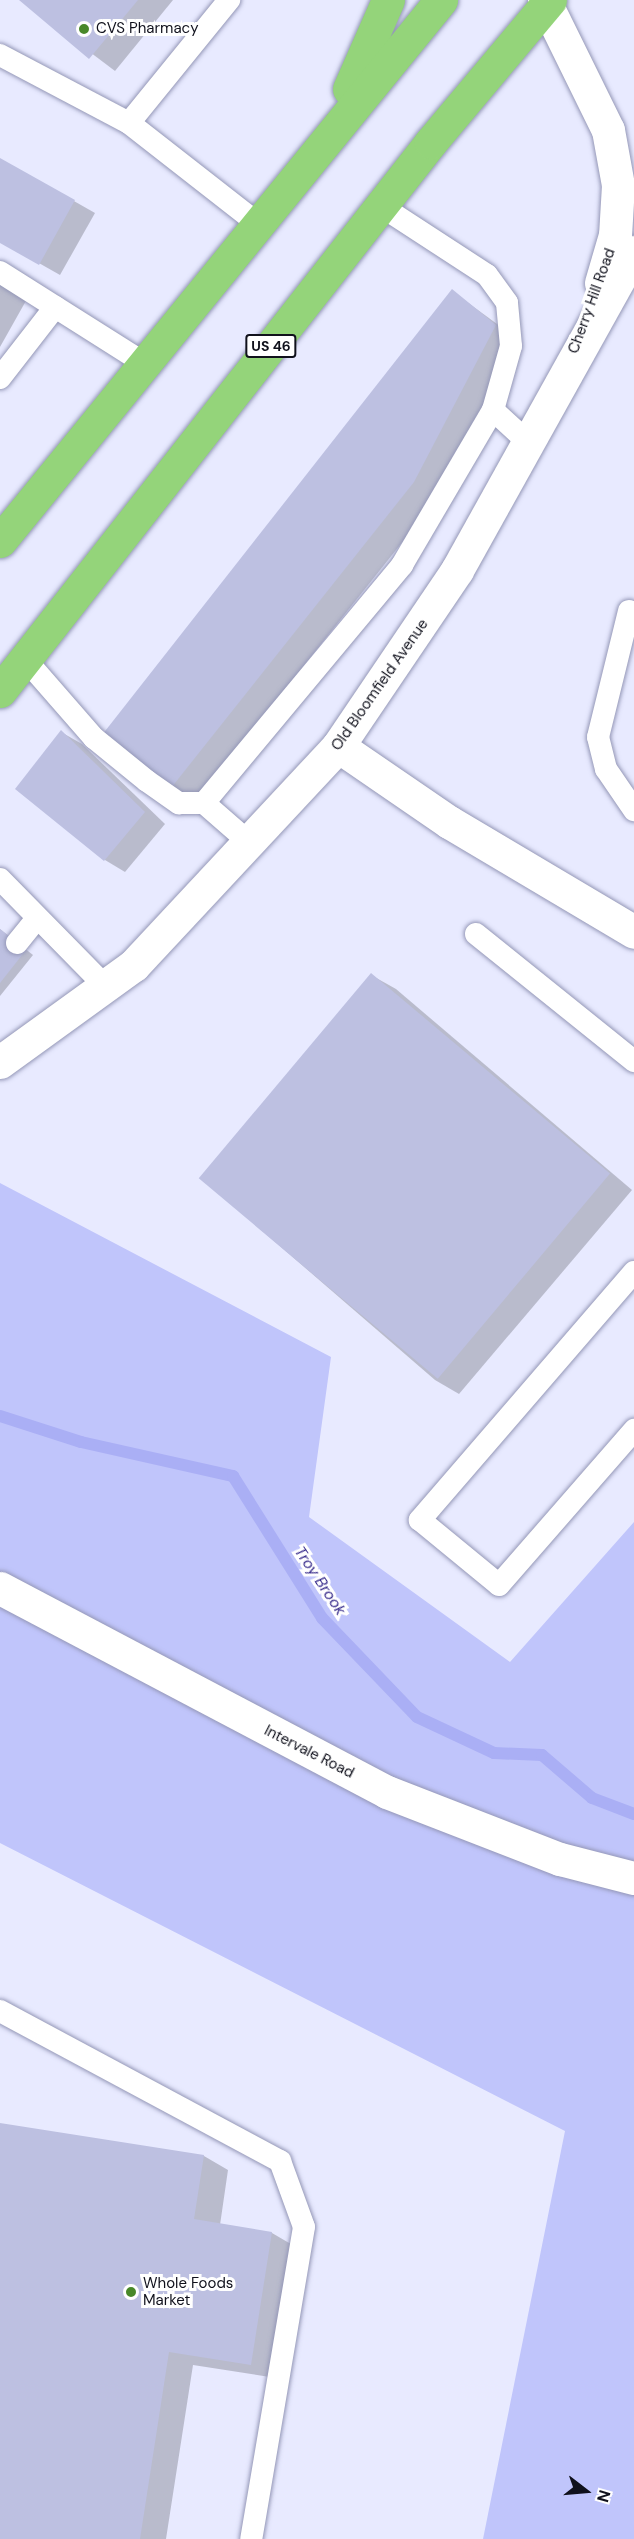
<!DOCTYPE html>
<html>
<head>
<meta charset="utf-8">
<style>
	body { margin:0 }
	#map { position:relative; width:634px; height:2539px; overflow:hidden; background:#e8eaff; font-family:"DM Sans",sans-serif }
	div>[style] { position:absolute }
	.green>* { inset:0; background:#c0c5fb }
	.shadow>* { inset:0; background:#0003 }
	.stream>* { height:12px; margin:-6px; padding:0 6px; transform-origin:6px; border-radius:6px; background:#aaaff5 }
	.building>* { inset:0; background:#bdc0e1; transform-origin:0 0 }
	.roads { filter:drop-shadow(0 0 2px #9497b7) drop-shadow(0 0 2px #9497b7) }
	.lane>* { height:22px; margin:-11px; padding:0 11px; transform-origin:11px; border-radius:11px; background:#fff }
	.street>* { height:33px; margin:-16.5px; padding:0 16.5px; transform-origin:16.5px; border-radius:16.5px; background:#fff }
	.secondary>* { height:33px; margin:-16.5px; padding:0 16.5px; transform-origin:16.5px; border-radius:16.5px; background:#fff }
	.highway>* { height:33px; margin:-16.5px; padding:0 16.5px; transform-origin:16.5px; border-radius:16.5px; background:#94d47a }
	.dots>* { width:16px; height:16px; translate:-50% -50%; box-sizing:border-box; border:3px solid #fff; border-radius:50% }
	span { translate:-50% -50%; white-space:nowrap; text-align:center; line-height:1.15; -webkit-text-stroke:6px #fff; paint-order:stroke }
	.shield-label span { padding:2px 4px; background:#fff; border:2px solid; border-radius:4px; -webkit-text-stroke-width:0 }
	.shield-label { font-size:14px; color:#10111c; font-weight:700 }
	.poi-label { font-size:15px; color:#10111c }
	.left { translate:0 -50%; text-align:left }
	.street-label { font-size:15px; color:#10111c }
	.water-label { font-size:16px; color:#35298a; font-style:italic }
	.north { position:absolute; left:556px; top:2461px; width:60px; height:60px; -webkit-text-stroke:4px #fff; paint-order:stroke; rotate:106deg; font-size:16px; font-weight:700; line-height:24px; text-align:center; color:#10111c }
	.north::after { content:''; display:block; margin:auto; width:21px; height:27px; background:#10111c; clip-path:polygon(50% 0,100% 100%,50% 72%,0 100%) }
</style>
</head>
<body>
<div id="map">
	<div class="green">
		<div style="clip-path:polygon(0 1183px,331px 1357px,309px 1517px,510px 1662px,634px 1522px,634px 2539px,483px 2539px,565px 2131px,0 1843px)"></div>
	</div>
	<div class="shadow">
		<div style="clip-path:polygon(21px 0,173px 0,115px 71px)"></div>
		<div style="clip-path:polygon(0 159px,95px 213px,60px 275px,0 241px)"></div>
		<div style="clip-path:polygon(0 284px,27px 299px,0 347px)"></div>
		<div style="clip-path:polygon(452px 291px,519px 340px,439px 496px,196px 801px,172px 787px)"></div>
		<div style="clip-path:polygon(61px 732px,82px 744px,165px 824px,125px 872px,105px 860px)"></div>
		<div style="clip-path:polygon(0 929px,33px 955px,0 996px)"></div>
		<div style="clip-path:polygon(371px 975px,396px 989px,632px 1190px,459px 1394px,435px 1380px,215px 1190px)"></div>
		<div style="clip-path:polygon(0 2124px,204px 2156px,228px 2170px,220px 2225px,272px 2233px,296px 2247px,276px 2378px,193px 2365px,166px 2539px,0 2539px)"></div>
	</div>
	<div class="stream">
		<div style="left:0;top:1416px;width:85px;rotate:17.8deg"></div>
		<div style="left:81px;top:1442px;width:156px;rotate:12.6deg"></div>
		<div style="left:233px;top:1476px;width:168px;rotate:57.9deg"></div>
		<div style="left:322px;top:1618px;width:137px;rotate:46.2deg"></div>
		<div style="left:417px;top:1717px;width:85px;rotate:25.1deg"></div>
		<div style="left:494px;top:1753px;width:48px;rotate:2.4deg"></div>
		<div style="left:542px;top:1755px;width:66px;rotate:40.7deg"></div>
		<div style="left:592px;top:1798px;width:45px;rotate:20.9deg"></div>
	</div>
	<div class="building">
		<div style="clip-path:polygon(19px 0,138px 0,89px 59px)"></div>
		<div style="clip-path:polygon(0 158px,75px 200px,39px 265px,0 243px)"></div>
		<div style="clip-path:polygon(452px 289px,496px 325px,414px 482px,171px 788px,102px 735px)"></div>
		<div style="clip-path:polygon(61px 730px,145px 812px,104px 861px,15px 789px)"></div>
		<div style="clip-path:polygon(0 929px,26px 950px,0 983px)"></div>
		<div style="left:371px;top:973px;width:312px;height:268px;rotate:40deg"></div>
		<div style="clip-path:polygon(0 2123px,204px 2155px,194px 2219px,272px 2232px,251px 2365px,169px 2352px,140px 2539px,0 2539px)"></div>
	</div>
	<div class="roads">
		<div class="lane">
			<div style="left:0;top:55px;width:146px;rotate:27.8deg"></div>
			<div style="left:129px;top:123px;width:162px;rotate:38deg"></div>
			<div style="left:129px;top:123px;width:159px;rotate:-50.9deg"></div>
			<div style="left:381px;top:206px;width:126px;rotate:33.1deg"></div>
			<div style="left:487px;top:275px;width:34px;rotate:54deg"></div>
			<div style="left:507px;top:303px;width:43px;rotate:84.7deg"></div>
			<div style="left:511px;top:346px;width:66px;rotate:105.7deg"></div>
			<div style="left:493px;top:410px;width:50px;rotate:42.6deg"></div>
			<div style="left:0;top:272px;width:170px;rotate:32.3deg"></div>
			<div style="left:0;top:378px;width:90px;rotate:-52.2deg"></div>
			<div style="left:629px;top:611px;width:130px;rotate:103.8deg"></div>
			<div style="left:598px;top:737px;width:33px;rotate:76deg"></div>
			<div style="left:606px;top:769px;width:50px;rotate:55.7deg"></div>
			<div style="left:25px;top:659px;width:105px;rotate:48.9deg"></div>
			<div style="left:94px;top:738px;width:68px;rotate:39.1deg"></div>
			<div style="left:147px;top:781px;width:39px;rotate:35deg"></div>
			<div style="left:179px;top:803px;width:25px"></div>
			<div style="left:204px;top:803px;width:310px;rotate:-50.2deg"></div>
			<div style="left:402px;top:565px;width:180px;rotate:-59.6deg"></div>
			<div style="left:204px;top:803px;width:62px;rotate:41.1deg"></div>
			<div style="left:0;top:879px;width:151px;rotate:45.5deg"></div>
			<div style="left:476px;top:934px;width:203px;rotate:38.8deg"></div>
			<div style="left:17px;top:943px;width:32px;rotate:-51deg"></div>
			<div style="left:634px;top:1272px;width:328px;rotate:130.8deg"></div>
			<div style="left:420px;top:1520px;width:102px;rotate:39.4deg"></div>
			<div style="left:499px;top:1585px;width:206px;rotate:-48.9deg"></div>
			<div style="left:0;top:2011px;width:318px;rotate:28.2deg"></div>
			<div style="left:280px;top:2161px;width:70px;rotate:70deg"></div>
			<div style="left:304px;top:2227px;width:316px;rotate:99.6deg"></div>
		</div>
		<div class="street">
			<div style="left:338px;top:746px;width:135px;rotate:34.4deg"></div>
			<div style="left:449px;top:822px;width:215px;rotate:30.7deg"></div>
		</div>
		<div class="secondary">
			<div style="left:544px;top:0;width:145px;rotate:63.8deg"></div>
			<div style="left:608px;top:130px;width:56px;rotate:79.7deg"></div>
			<div style="left:618px;top:185px;width:50px;rotate:93.4deg"></div>
			<div style="left:615px;top:235px;width:50px;rotate:106.3deg"></div>
			<div style="left:0;top:1062px;width:165px;rotate:-35.9deg"></div>
			<div style="left:134px;top:965px;width:299px;rotate:-47deg"></div>
			<div style="left:338px;top:746px;width:212px;rotate:-55.9deg"></div>
			<div style="left:457px;top:570px;width:364px;rotate:-60.9deg"></div>
			<div style="left:0;top:1588px;width:437px;rotate:27.8deg"></div>
			<div style="left:387px;top:1792px;width:186px;rotate:21.2deg"></div>
			<div style="left:560px;top:1859px;width:76px;rotate:14.4deg"></div>
		</div>
		<div class="highway">
			<div style="left:349px;top:89px;width:97px;rotate:-66.3deg"></div>
			<div style="left:0;top:541px;width:698px;rotate:-50.81deg"></div>
			<div style="left:0;top:691px;width:698px;rotate:-51.87deg"></div>
			<div style="left:431px;top:142px;width:185px;rotate:-50deg"></div>
		</div>
	</div>
	<div class="dots">
		<div style="left:84px;top:29px;background:#488829"></div>
		<div style="left:131px;top:2292px;background:#488829"></div>
	</div>
	<div class="shield-label">
		<span style="left:271px;top:346px">US 46</span>
	</div>
	<div class="poi-label">
		<span class="left" style="left:96px;top:29px">CVS Pharmacy</span>
		<span class="left" style="left:143px;top:2292px">Whole Foods<br>Market</span>
	</div>
	<div class="street-label">
		<span style="left:592px;top:301px;rotate:-70deg">Cherry Hill Road</span>
		<span style="left:380px;top:685px;rotate:-55deg">Old Bloomfield Avenue</span>
		<span style="left:309px;top:1752px;rotate:27deg">Intervale Road</span>
	</div>
	<div class="water-label">
		<span style="left:320px;top:1581px;rotate:56deg">Troy Brook</span>
	</div>
	<div class="north">N</div>
</div>
</body>
</html>
